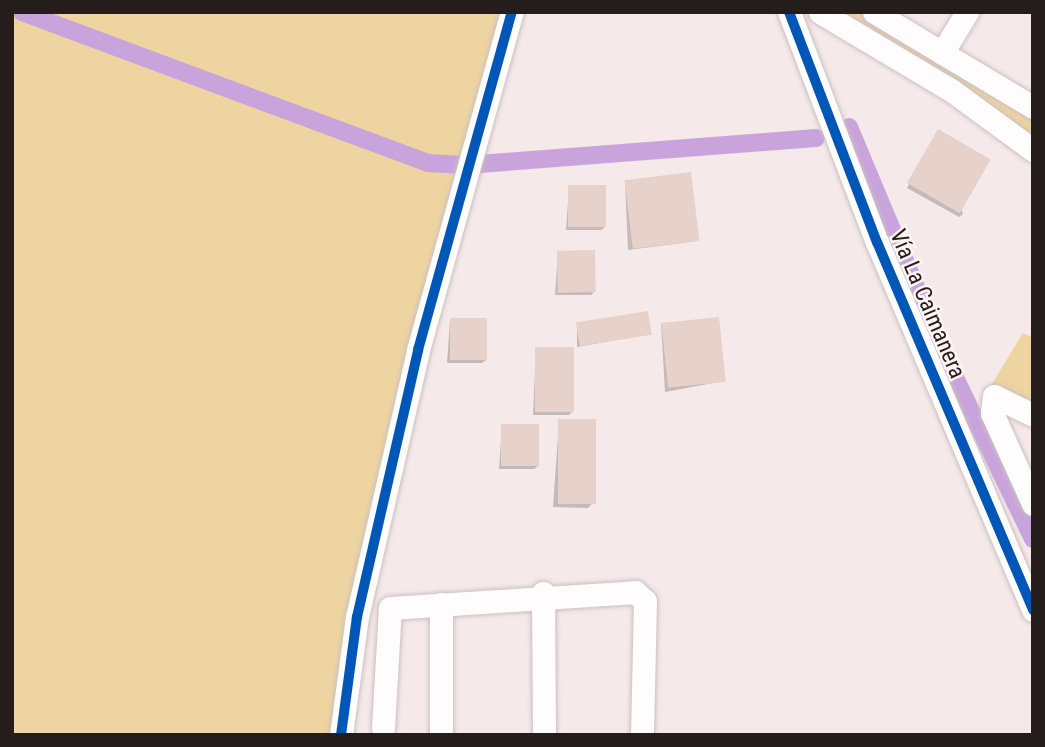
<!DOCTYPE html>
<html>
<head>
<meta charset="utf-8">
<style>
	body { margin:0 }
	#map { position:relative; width:1045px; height:747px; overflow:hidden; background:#f6e9e9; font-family:"Roboto Condensed",sans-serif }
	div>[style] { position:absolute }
	.green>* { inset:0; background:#eed4a0 }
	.shadow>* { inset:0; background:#0003 }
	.canal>* { height:18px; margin:-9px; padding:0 9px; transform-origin:9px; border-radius:9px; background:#c9a3dc }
	.building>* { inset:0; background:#e6d2ca; transform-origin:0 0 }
	.roads { filter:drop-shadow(0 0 2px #cbc0c0) drop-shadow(0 0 2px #cbc0c0) }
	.minor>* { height:23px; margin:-11.5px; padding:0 11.5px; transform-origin:11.5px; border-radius:11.5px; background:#fefcfc }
	.cycleway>* { height:10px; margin:-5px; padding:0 5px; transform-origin:5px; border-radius:5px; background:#0057b8 }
	span { translate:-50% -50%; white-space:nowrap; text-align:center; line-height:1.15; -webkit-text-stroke:5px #fff4f4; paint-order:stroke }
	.street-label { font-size:23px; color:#251c1c }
	.frame { position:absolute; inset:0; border:14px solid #251c1c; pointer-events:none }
</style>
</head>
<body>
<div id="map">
	<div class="green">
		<div style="clip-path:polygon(12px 12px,503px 12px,334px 735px,12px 735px)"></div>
		<div style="clip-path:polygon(825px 12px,864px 12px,1033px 112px,1033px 144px)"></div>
		<div style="clip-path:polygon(1023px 333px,1033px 338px,1033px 410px,990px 387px)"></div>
	</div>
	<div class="shadow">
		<div style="clip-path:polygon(938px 131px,963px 214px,959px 217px,907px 188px)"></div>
		<div style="clip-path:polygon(625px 181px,697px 241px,628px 250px)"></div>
		<div style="clip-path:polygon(569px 188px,605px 227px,601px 230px,566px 230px)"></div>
		<div style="clip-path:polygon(558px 252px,594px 292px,591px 295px,555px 295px)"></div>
		<div style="clip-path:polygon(450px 320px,486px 360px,482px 363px,447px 363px)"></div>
		<div style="clip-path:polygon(577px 323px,650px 334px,577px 347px)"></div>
		<div style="clip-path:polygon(661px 323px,724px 381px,665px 392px)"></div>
		<div style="clip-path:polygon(536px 349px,573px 411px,569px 415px,533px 415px)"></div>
		<div style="clip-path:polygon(559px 421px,592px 504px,588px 508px,553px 507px)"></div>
		<div style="clip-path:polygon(502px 426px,538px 466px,534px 469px,499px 469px)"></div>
	</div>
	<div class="canal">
		<div style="left:22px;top:12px;width:433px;rotate:20.4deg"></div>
		<div style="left:428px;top:163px;width:38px;rotate:3deg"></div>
		<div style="left:466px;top:165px;width:351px;rotate:-4.4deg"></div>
		<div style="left:849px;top:127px;width:251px;rotate:67.3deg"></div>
		<div style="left:946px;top:359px;width:200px;rotate:64.2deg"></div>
	</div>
	<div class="building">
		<div style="left:938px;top:129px;width:61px;height:62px;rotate:30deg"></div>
		<div style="left:691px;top:172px;width:69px;height:67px;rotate:83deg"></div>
		<div style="left:606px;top:185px;width:42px;height:38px;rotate:90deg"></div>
		<div style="left:595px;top:250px;width:42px;height:38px;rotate:89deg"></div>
		<div style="left:648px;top:311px;width:24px;height:73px;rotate:81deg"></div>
		<div style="left:719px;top:317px;width:65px;height:58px;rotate:84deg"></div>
		<div style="left:450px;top:318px;width:37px;height:42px"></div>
		<div style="left:535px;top:347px;width:39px;height:65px"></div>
		<div style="left:558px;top:419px;width:38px;height:85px"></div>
		<div style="left:501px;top:424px;width:38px;height:42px"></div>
	</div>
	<div class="roads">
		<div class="minor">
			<div style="left:789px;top:12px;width:246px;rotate:69.1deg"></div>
			<div style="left:877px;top:242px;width:400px;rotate:67deg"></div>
			<div style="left:820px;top:12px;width:152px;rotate:30.8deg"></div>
			<div style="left:951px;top:90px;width:102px;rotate:36.2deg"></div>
			<div style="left:874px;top:12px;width:185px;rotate:30.9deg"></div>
			<div style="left:942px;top:53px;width:48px;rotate:-58.6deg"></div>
			<div style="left:1033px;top:415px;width:43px;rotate:-154deg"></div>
			<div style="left:994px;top:396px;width:17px;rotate:97deg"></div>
			<div style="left:992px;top:413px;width:100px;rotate:65.7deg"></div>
			<div style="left:543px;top:593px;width:142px;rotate:89.6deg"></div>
			<div style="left:383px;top:728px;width:120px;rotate:-86.7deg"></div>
			<div style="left:390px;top:608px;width:246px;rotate:-3.7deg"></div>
			<div style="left:635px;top:592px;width:13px;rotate:42deg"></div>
			<div style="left:645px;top:601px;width:134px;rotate:91.3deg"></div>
			<div style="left:341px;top:735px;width:119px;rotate:-82.3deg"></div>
			<div style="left:357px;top:617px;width:274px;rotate:-77.1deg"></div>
			<div style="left:418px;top:350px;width:351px;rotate:-74.5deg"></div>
			<div style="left:441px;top:735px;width:131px;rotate:-90deg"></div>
		</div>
	</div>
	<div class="cycleway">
		<div style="left:789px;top:12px;width:246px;rotate:69.1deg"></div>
		<div style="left:877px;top:242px;width:400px;rotate:67deg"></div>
		<div style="left:341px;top:735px;width:119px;rotate:-82.3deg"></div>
		<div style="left:357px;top:617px;width:274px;rotate:-77.1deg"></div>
		<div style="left:418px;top:350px;width:351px;rotate:-74.5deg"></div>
	</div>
	<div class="street-label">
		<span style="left:927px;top:304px;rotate:67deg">Vía La Caimanera</span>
	</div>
	<div class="frame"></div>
</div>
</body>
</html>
